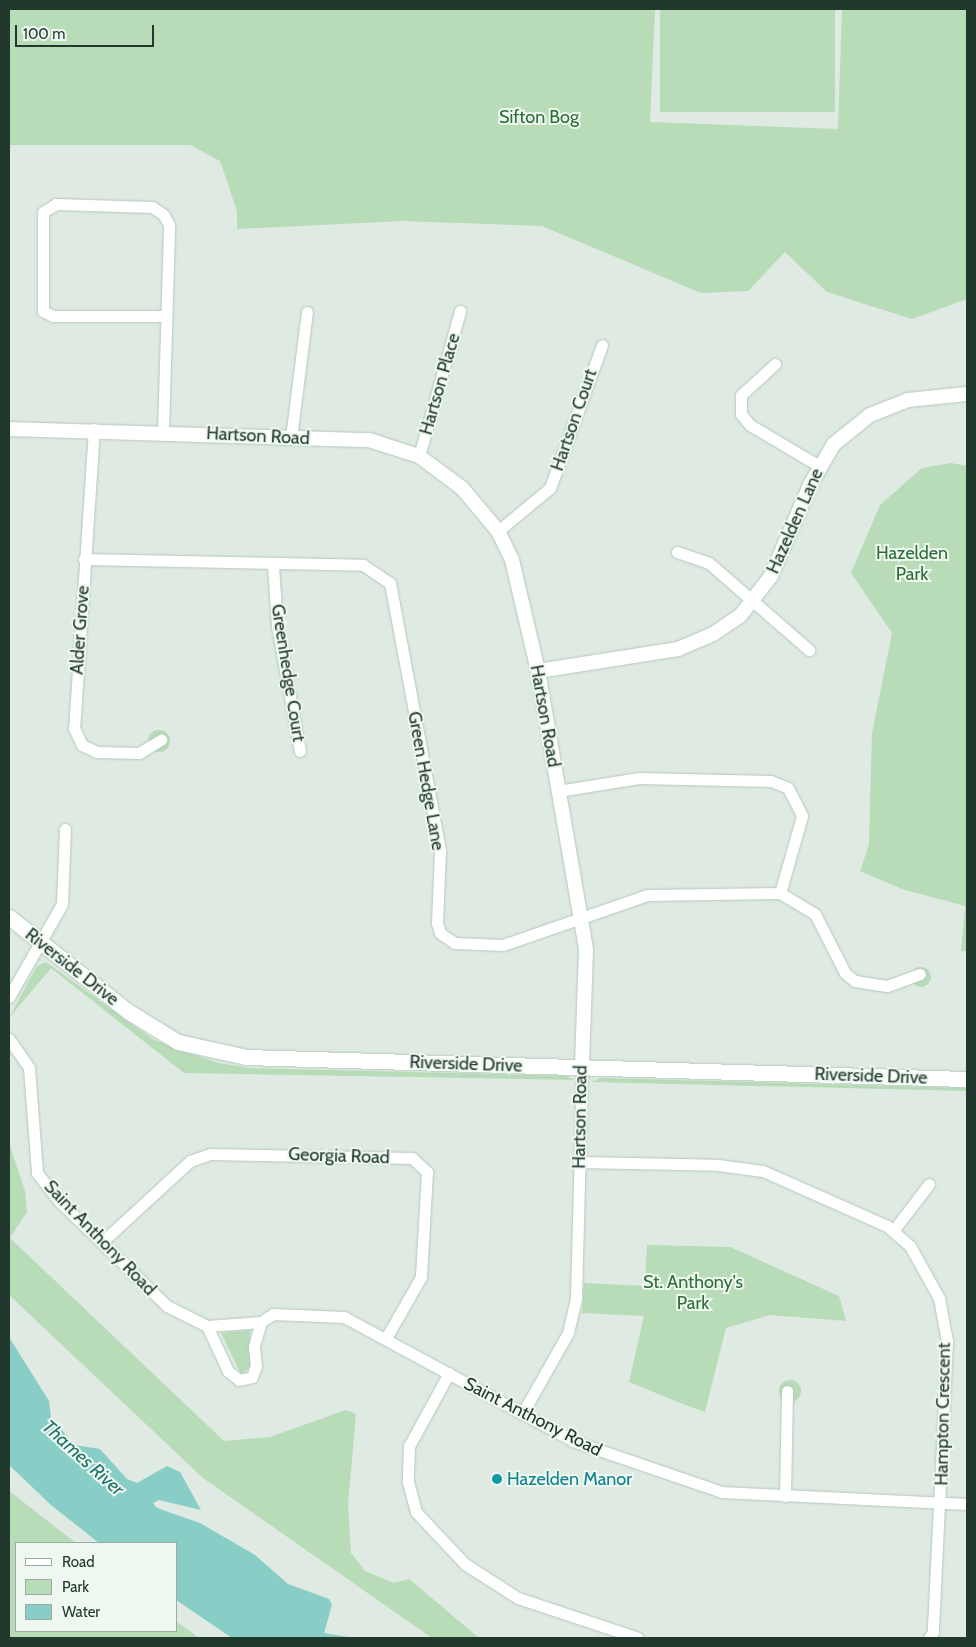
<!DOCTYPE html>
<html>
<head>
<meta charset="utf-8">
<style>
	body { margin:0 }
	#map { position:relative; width:976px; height:1647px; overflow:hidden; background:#dfeae2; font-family:Cabin,sans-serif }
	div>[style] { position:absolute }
	.green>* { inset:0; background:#b8dbb8; transform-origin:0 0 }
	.round { border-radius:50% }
	.water>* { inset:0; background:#88cec6 }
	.roads { filter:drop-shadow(0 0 1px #b3c9bb) drop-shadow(0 0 1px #b3c9bb) }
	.minor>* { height:11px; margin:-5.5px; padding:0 5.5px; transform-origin:5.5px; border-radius:5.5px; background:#fff }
	.tertiary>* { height:14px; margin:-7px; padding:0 7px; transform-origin:7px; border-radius:7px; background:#fff }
	.secondary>* { height:15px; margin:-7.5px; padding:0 7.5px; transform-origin:7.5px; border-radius:7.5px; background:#fff }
	.dots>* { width:14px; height:14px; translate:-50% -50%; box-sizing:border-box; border:2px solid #eff7f1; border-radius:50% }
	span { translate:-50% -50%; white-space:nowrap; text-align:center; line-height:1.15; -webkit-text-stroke:4px #eff7f1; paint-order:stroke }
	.park-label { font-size:18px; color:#2c6f34 }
	.street-label { font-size:18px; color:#21392c }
	.culture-label { font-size:18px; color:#0d838f }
	.left { translate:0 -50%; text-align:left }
	.water-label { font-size:19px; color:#1d736a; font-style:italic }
	.frame { position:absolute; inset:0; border:10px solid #21392c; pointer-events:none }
	.legend { position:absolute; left:15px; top:1542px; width:162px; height:90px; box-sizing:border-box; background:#eff7f1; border:1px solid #9daba2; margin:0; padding:6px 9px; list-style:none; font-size:15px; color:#21392c }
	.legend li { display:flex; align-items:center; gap:10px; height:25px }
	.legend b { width:25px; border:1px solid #9daba2 }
	.scale { position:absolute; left:15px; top:25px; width:139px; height:22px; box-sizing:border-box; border:2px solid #21392c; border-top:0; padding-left:6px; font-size:15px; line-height:18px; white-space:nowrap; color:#21392c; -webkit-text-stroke:4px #eff7f1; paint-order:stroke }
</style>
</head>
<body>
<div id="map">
	<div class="green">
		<div style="clip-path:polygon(9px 9px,655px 9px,650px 122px,838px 129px,842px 9px,967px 9px,967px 299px,912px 319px,827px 292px,785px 252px,748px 291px,701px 293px,542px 226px,402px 221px,237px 229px,237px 211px,220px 161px,190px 145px,9px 145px)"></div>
		<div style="left:660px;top:9px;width:175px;height:103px"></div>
		<div style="clip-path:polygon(951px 463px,967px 466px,967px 951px,961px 951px,965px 906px,902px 889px,860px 871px,869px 844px,872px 733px,892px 633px,851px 573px,880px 505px,922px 468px)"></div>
		<div class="round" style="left:148px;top:730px;width:22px;height:22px"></div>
		<div style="clip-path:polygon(46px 962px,154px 1040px,218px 1063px,249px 1068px,565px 1076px,575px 1080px,184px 1073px,51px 968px,9px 1018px,37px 966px)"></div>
		<div class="round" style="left:911px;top:967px;width:20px;height:20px"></div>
		<div style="clip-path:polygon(601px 1078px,967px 1088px,967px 1091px,591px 1082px)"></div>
		<div style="clip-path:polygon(9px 1143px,25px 1191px,27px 1212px,10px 1238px,224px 1441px,270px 1437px,346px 1410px,356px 1414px,348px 1504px,351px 1553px,365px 1571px,394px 1583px,409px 1579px,479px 1638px,432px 1638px,203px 1478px,9px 1295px)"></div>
		<div style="clip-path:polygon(647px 1245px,730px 1247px,839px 1296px,846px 1321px,770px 1315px,726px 1328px,705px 1412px,688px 1406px,629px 1382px,644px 1316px,582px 1313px,584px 1283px,645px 1286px)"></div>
		<div style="clip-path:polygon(250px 1330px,250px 1367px,241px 1374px,221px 1333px)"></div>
		<div class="round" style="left:779px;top:1380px;width:22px;height:22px"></div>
		<div style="clip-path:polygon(9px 1491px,76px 1543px,16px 1543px,16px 1631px,176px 1631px,176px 1621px,199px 1638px,9px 1638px)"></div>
	</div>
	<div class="water">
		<div style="clip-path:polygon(9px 1337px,49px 1401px,51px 1418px,75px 1445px,100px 1449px,127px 1479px,137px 1483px,167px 1466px,180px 1472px,201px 1510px,159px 1500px,153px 1503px,157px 1508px,200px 1523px,255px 1555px,288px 1584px,329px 1599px,332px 1605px,324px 1633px,354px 1638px,232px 1638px,176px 1600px,176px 1543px,99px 1543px,51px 1505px,9px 1465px)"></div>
	</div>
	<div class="roads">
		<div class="minor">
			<div style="left:775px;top:364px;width:46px;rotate:137.6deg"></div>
			<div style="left:741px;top:395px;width:19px;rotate:90deg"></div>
			<div style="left:741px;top:414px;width:14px;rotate:51deg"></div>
			<div style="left:750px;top:425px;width:80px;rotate:30.7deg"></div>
			<div style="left:94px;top:429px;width:300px;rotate:93.8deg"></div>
			<div style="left:74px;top:728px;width:19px;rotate:65deg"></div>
			<div style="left:82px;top:745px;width:17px;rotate:25deg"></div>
			<div style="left:97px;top:752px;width:42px;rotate:1.4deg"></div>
			<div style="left:139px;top:753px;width:26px;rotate:-31deg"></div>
			<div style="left:163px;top:432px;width:207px;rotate:-88.3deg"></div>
			<div style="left:169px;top:225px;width:11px;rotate:-117deg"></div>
			<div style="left:164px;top:215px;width:14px;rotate:-146deg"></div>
			<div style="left:152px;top:207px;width:96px;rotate:-178.2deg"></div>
			<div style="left:56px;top:204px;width:15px;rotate:148deg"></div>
			<div style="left:43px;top:212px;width:99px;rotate:90deg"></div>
			<div style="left:43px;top:311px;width:11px;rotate:27deg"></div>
			<div style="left:53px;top:316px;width:112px"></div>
			<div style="left:291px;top:438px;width:127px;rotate:-82.8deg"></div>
			<div style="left:419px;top:456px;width:151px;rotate:-74.2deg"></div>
			<div style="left:498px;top:531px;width:67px;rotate:-39.6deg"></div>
			<div style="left:550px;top:488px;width:152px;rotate:-70deg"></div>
			<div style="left:677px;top:552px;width:34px;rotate:19deg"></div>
			<div style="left:709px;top:563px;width:133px;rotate:41deg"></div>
			<div style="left:84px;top:559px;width:279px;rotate:1.2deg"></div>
			<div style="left:363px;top:565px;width:32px;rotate:34deg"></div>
			<div style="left:390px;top:583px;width:273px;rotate:79.4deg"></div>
			<div style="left:440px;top:851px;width:72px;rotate:92.4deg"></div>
			<div style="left:437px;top:923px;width:10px;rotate:73deg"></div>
			<div style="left:440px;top:933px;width:18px;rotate:34deg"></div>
			<div style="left:455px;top:943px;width:48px;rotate:2.4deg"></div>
			<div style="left:503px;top:945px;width:152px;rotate:-19.1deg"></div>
			<div style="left:647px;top:895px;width:133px;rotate:-0.9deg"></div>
			<div style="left:780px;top:893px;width:41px;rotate:31deg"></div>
			<div style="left:815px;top:914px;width:66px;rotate:63deg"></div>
			<div style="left:845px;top:973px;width:13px;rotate:39deg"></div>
			<div style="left:855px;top:981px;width:32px;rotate:9deg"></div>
			<div style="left:887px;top:986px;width:35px;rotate:-20deg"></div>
			<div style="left:273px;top:565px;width:61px;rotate:86.2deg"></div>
			<div style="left:277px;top:626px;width:127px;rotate:79.6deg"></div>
			<div style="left:558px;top:791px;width:82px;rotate:-9.1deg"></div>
			<div style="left:639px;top:778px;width:132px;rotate:1.3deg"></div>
			<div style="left:771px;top:781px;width:18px;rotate:22deg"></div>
			<div style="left:788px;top:788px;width:31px;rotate:63deg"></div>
			<div style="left:802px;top:816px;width:80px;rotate:105.9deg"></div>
			<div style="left:9px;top:997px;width:107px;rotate:-60.3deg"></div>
			<div style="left:62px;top:904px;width:75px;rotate:-87.7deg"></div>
			<div style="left:9px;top:1039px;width:35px;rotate:55deg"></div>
			<div style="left:29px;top:1068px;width:105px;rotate:85.6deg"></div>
			<div style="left:37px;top:1173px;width:37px;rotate:52deg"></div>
			<div style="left:60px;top:1202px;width:149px;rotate:44.2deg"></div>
			<div style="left:167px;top:1306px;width:45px;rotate:26.6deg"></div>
			<div style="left:207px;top:1326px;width:54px;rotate:-4.2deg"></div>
			<div style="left:261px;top:1322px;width:14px;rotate:-34deg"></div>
			<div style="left:273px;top:1314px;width:71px;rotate:2.4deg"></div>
			<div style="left:344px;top:1317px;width:260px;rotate:28.4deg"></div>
			<div style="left:573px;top:1441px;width:157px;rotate:18.9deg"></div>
			<div style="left:722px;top:1492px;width:245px;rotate:2.8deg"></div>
			<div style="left:579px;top:1162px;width:139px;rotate:1.2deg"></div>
			<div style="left:718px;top:1165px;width:45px;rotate:7.6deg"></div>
			<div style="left:763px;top:1171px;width:136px;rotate:23.9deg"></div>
			<div style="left:887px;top:1226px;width:30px;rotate:41deg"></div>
			<div style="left:910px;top:1246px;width:60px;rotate:60.9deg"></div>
			<div style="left:939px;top:1298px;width:44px;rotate:79.5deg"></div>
			<div style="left:947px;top:1341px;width:291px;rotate:92.8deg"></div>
			<div style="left:933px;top:1632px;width:7px;rotate:124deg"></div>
			<div style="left:893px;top:1231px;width:59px;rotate:-52.5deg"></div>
			<div style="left:102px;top:1242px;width:120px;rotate:-42.6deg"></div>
			<div style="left:190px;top:1161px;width:21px;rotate:-19deg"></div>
			<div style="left:210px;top:1154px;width:202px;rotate:1.1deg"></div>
			<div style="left:412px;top:1158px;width:21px;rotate:43deg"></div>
			<div style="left:427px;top:1172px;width:105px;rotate:93.3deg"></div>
			<div style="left:421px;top:1277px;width:70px;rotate:119.8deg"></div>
			<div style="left:207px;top:1326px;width:50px;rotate:65deg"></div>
			<div style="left:228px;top:1371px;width:14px;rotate:39deg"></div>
			<div style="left:239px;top:1380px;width:13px;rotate:-13deg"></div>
			<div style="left:252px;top:1377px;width:12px;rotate:-70deg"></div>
			<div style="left:256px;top:1366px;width:20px;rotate:-96deg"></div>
			<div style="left:254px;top:1346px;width:25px;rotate:-74deg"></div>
			<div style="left:449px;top:1373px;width:83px;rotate:118.7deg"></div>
			<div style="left:409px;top:1446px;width:36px;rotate:92deg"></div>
			<div style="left:408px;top:1482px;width:31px;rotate:75deg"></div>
			<div style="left:416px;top:1512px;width:71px;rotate:46.7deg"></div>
			<div style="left:465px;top:1564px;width:63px;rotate:32.7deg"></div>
			<div style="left:518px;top:1598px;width:126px;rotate:18.4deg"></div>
			<div style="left:522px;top:1414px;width:93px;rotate:-60.4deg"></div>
			<div style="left:568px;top:1333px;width:37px;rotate:-77deg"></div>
			<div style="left:576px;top:1297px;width:230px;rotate:-88.5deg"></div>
			<div style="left:785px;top:1496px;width:105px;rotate:-88.9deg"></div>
		</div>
		<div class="tertiary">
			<div style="left:9px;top:429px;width:360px;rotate:1.8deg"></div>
			<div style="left:369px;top:440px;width:52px;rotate:17.7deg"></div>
			<div style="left:419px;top:456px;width:54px;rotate:36.7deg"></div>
			<div style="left:462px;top:488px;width:56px;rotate:50.1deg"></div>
			<div style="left:498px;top:531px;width:32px;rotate:64deg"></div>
			<div style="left:512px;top:560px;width:114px;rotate:76.8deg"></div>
			<div style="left:538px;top:671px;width:283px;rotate:80.2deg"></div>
			<div style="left:586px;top:950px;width:117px;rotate:92deg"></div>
			<div style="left:538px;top:671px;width:142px;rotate:-8.9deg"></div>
			<div style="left:678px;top:649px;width:38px;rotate:-23deg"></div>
			<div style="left:713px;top:634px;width:32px;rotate:-34deg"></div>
			<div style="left:740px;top:616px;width:51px;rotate:-52.2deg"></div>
			<div style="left:771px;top:576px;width:99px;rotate:-66.8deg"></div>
			<div style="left:810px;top:485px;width:48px;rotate:-59.7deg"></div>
			<div style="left:834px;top:444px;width:46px;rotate:-38.9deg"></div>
			<div style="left:870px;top:415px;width:41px;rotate:-21.5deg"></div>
			<div style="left:908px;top:400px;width:59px;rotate:-5.8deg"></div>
		</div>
		<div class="secondary">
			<div style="left:9px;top:917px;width:153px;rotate:38.4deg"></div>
			<div style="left:129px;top:1012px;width:57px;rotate:31.5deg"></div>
			<div style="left:178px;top:1042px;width:70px;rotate:12.4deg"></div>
			<div style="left:246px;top:1057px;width:721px;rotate:1.75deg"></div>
		</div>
	</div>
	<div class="dots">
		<div style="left:497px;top:1479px;background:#0f9aa8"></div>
	</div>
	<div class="park-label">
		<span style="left:539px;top:117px">Sifton Bog</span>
		<span style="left:912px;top:564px">Hazelden<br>Park</span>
		<span style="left:693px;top:1293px">St. Anthony's<br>Park</span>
	</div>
	<div class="street-label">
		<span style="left:440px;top:384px;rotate:-74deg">Hartson Place</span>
		<span style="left:574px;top:420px;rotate:-71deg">Hartson Court</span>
		<span style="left:258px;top:436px;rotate:3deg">Hartson Road</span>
		<span style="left:795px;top:521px;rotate:-66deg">Hazelden Lane</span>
		<span style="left:80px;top:630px;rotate:-86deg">Alder Grove</span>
		<span style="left:288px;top:673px;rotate:81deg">Greenhedge Court</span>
		<span style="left:545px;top:716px;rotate:80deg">Hartson Road</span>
		<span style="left:426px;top:781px;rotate:80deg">Green Hedge Lane</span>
		<span style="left:72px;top:967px;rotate:38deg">Riverside Drive</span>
		<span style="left:466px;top:1064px;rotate:2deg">Riverside Drive</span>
		<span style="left:871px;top:1076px;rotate:2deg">Riverside Drive</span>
		<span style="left:580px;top:1117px;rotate:-89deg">Hartson Road</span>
		<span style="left:339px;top:1156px;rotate:2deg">Georgia Road</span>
		<span style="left:100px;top:1238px;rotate:46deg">Saint Anthony Road</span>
		<span style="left:943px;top:1414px;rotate:-89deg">Hampton Crescent</span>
		<span style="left:533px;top:1417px;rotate:27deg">Saint Anthony Road</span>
	</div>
	<div class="culture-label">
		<span class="left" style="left:507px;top:1479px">Hazelden Manor</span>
	</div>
	<div class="water-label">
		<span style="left:83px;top:1458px;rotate:42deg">Thames River</span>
	</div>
	<div class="frame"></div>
	<ul class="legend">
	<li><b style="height:6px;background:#fff"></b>Road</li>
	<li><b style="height:14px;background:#b8dbb8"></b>Park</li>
	<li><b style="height:14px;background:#88cec6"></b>Water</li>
	</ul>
	<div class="scale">100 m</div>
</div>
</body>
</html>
